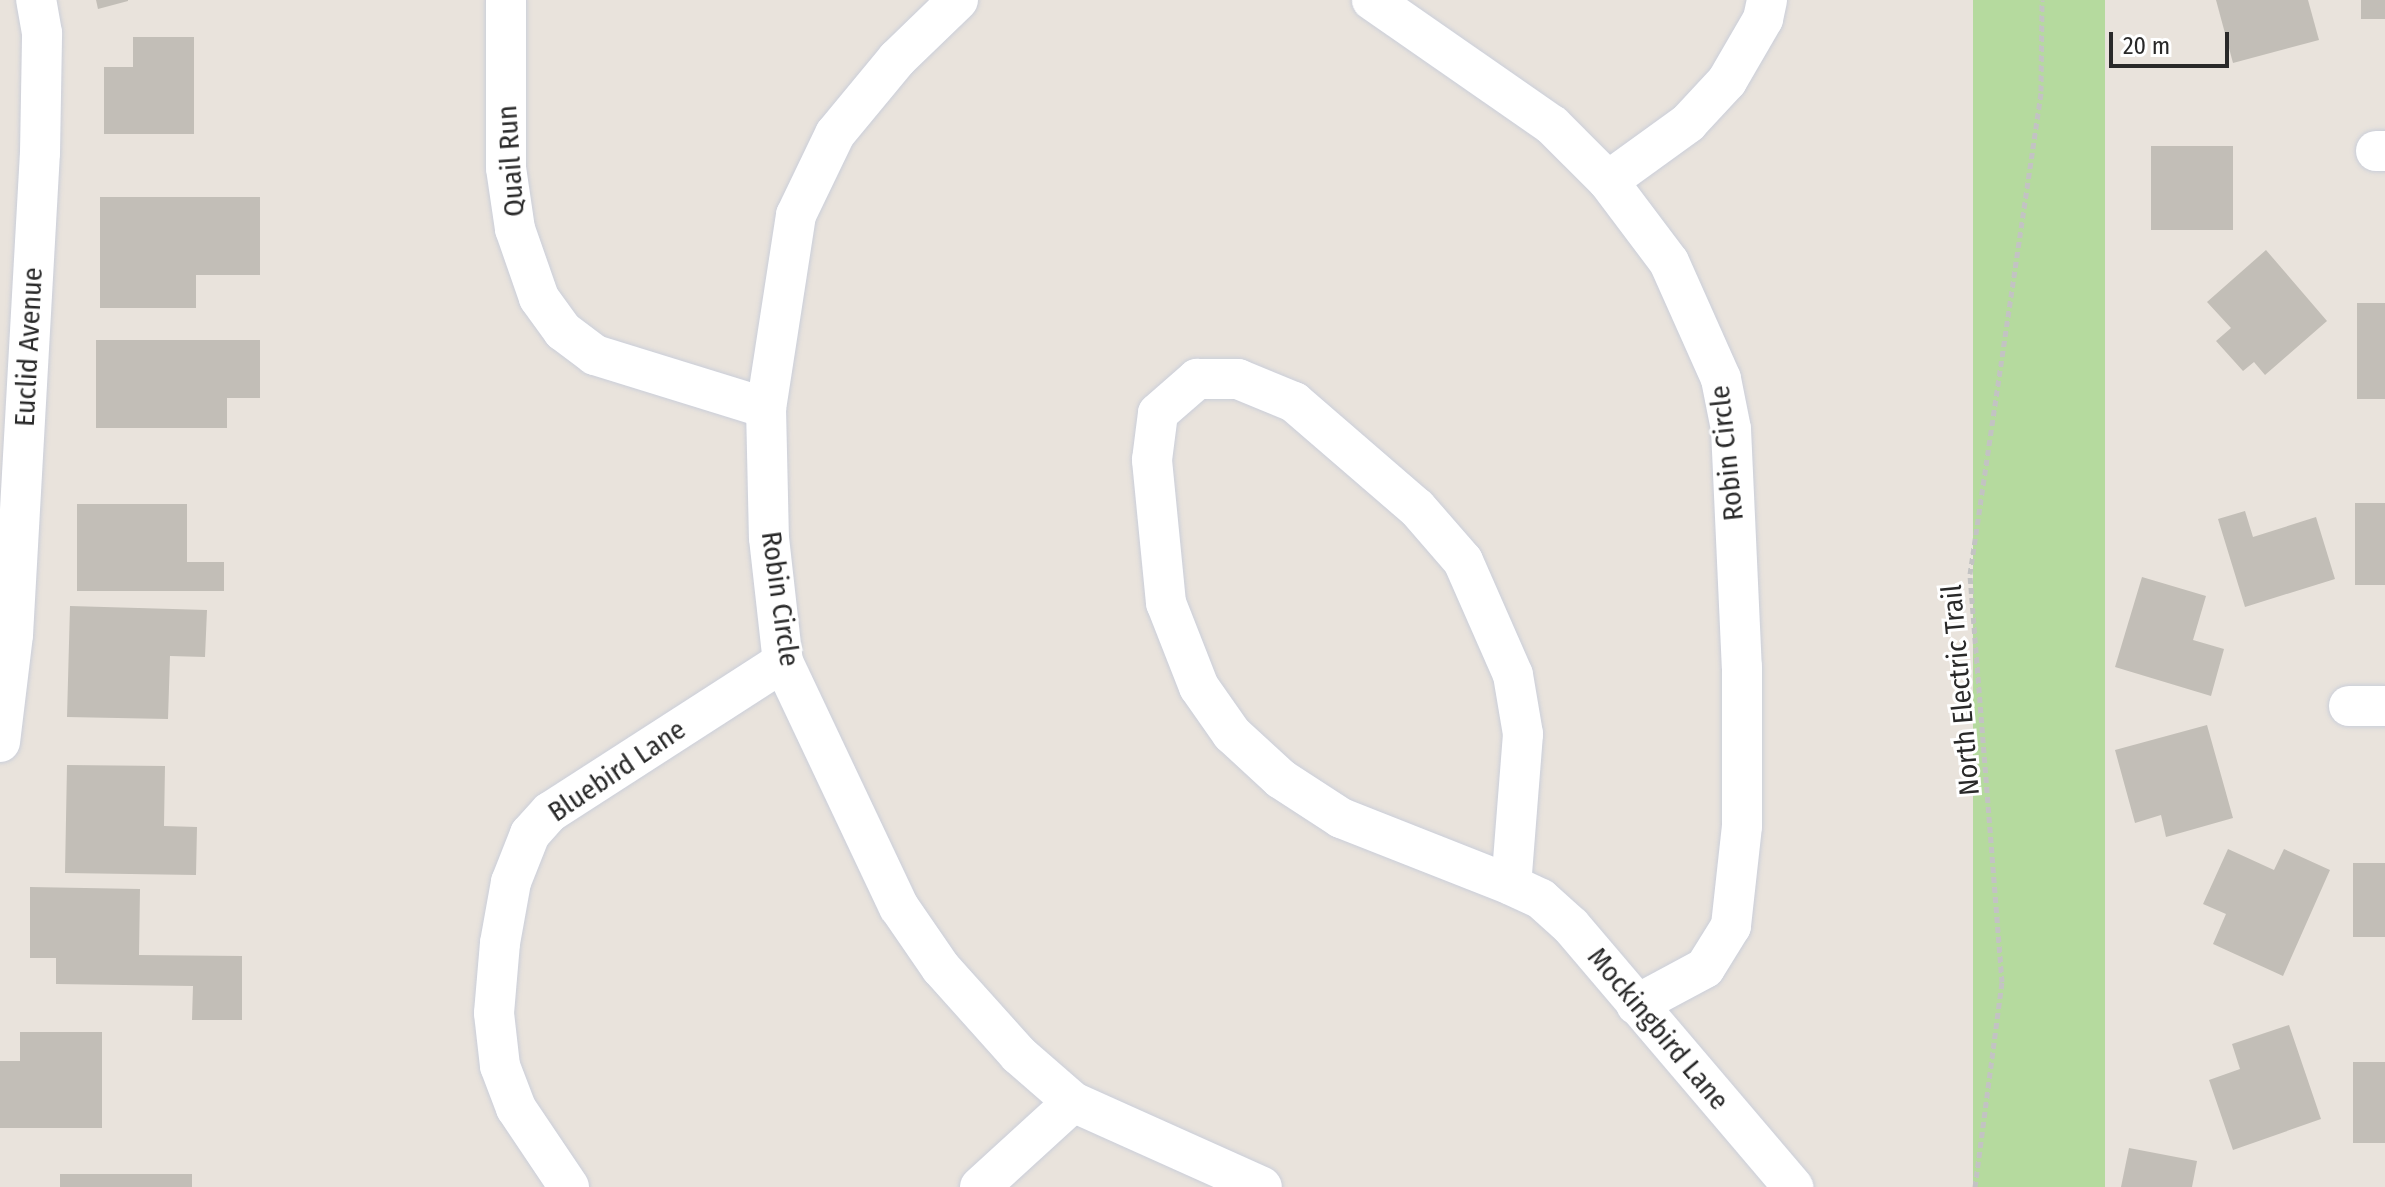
<!DOCTYPE html>
<html>
<head>
<meta charset="utf-8">
<style>
	body { margin:0 }
	#map { position:relative; width:2385px; height:1187px; overflow:hidden; background:#e9e3dc; font-family:"Fira Sans Condensed",sans-serif }
	div>[style] { position:absolute }
	.green>* { inset:0; background:#b5da9e; transform-origin:0 0 }
	.building>* { inset:0; background:#c2beb7; transform-origin:0 0 }
	.path>* { height:5px; margin-top:-2.5px; transform-origin:0; background:repeating-linear-gradient(90deg,#c3c3c3 0 6px,transparent 0 10px) }
	.roads { filter:drop-shadow(0 0 2px #caced9) drop-shadow(0 0 2px #caced9) }
	.street>* { height:40px; margin:-20px; padding:0 20px; transform-origin:20px; border-radius:20px; background:#fff }
	span { translate:-50% -50%; white-space:nowrap; text-align:center; line-height:1.15; -webkit-text-stroke:6px #fff; paint-order:stroke }
	.street-label { font-size:28px; color:#292929 }
	.scale { position:absolute; left:2109px; top:32px; width:120px; height:36px; box-sizing:border-box; border:4px solid #292929; border-top:0; padding-left:10px; font-size:24px; line-height:28px; white-space:nowrap; color:#292929; -webkit-text-stroke:6px #fff; paint-order:stroke }
</style>
</head>
<body>
<div id="map">
	<div class="green">
		<div style="left:1973px;top:0;width:132px;height:1189px"></div>
	</div>
	<div class="building">
		<div style="clip-path:polygon(96px 0,128px 0,128px 1px,98px 9px)"></div>
		<div style="clip-path:polygon(2216px 0,2308px 0,2319px 40px,2233px 63px)"></div>
		<div style="left:2361px;top:0;width:24px;height:19px"></div>
		<div style="clip-path:polygon(133px 37px,194px 37px,194px 134px,104px 134px,104px 67px,133px 67px)"></div>
		<div style="left:2151px;top:146px;width:82px;height:84px"></div>
		<div style="clip-path:polygon(100px 197px,260px 197px,260px 275px,196px 275px,196px 308px,100px 308px)"></div>
		<div style="clip-path:polygon(2266px 250px,2327px 321px,2265px 375px,2254px 362px,2243px 371px,2216px 341px,2231px 328px,2207px 302px)"></div>
		<div style="left:2357px;top:303px;width:28px;height:96px"></div>
		<div style="clip-path:polygon(96px 340px,260px 340px,260px 398px,227px 398px,227px 428px,96px 428px)"></div>
		<div style="left:2355px;top:503px;width:30px;height:82px"></div>
		<div style="clip-path:polygon(77px 504px,187px 504px,187px 562px,224px 562px,224px 591px,77px 591px)"></div>
		<div style="clip-path:polygon(2245px 511px,2253px 537px,2316px 517px,2335px 579px,2245px 607px,2218px 519px)"></div>
		<div style="clip-path:polygon(2142px 577px,2206px 596px,2193px 640px,2224px 649px,2211px 696px,2115px 667px)"></div>
		<div style="clip-path:polygon(70px 606px,207px 610px,205px 657px,170px 656px,168px 719px,67px 717px)"></div>
		<div style="clip-path:polygon(2207px 725px,2233px 818px,2166px 837px,2161px 815px,2135px 823px,2115px 750px)"></div>
		<div style="clip-path:polygon(67px 765px,165px 766px,164px 826px,197px 827px,196px 875px,65px 873px)"></div>
		<div style="clip-path:polygon(2228px 849px,2274px 870px,2284px 849px,2330px 870px,2283px 976px,2213px 944px,2226px 914px,2203px 904px)"></div>
		<div style="left:2353px;top:863px;width:32px;height:74px"></div>
		<div style="clip-path:polygon(30px 887px,140px 889px,139px 955px,242px 956px,242px 1020px,192px 1020px,193px 986px,56px 984px,56px 958px,30px 958px)"></div>
		<div style="clip-path:polygon(2289px 1025px,2321px 1119px,2233px 1150px,2209px 1080px,2240px 1069px,2232px 1044px)"></div>
		<div style="clip-path:polygon(20px 1032px,102px 1032px,102px 1128px,0 1128px,0 1061px,20px 1061px)"></div>
		<div style="left:2353px;top:1062px;width:32px;height:81px"></div>
		<div style="clip-path:polygon(2129px 1148px,2197px 1161px,2192px 1187px,2121px 1187px)"></div>
		<div style="left:60px;top:1174px;width:132px;height:13px"></div>
	</div>
	<div class="path">
		<div style="left:1975px;top:1187px;width:207px;rotate:-82.5deg"></div>
		<div style="left:2002px;top:982px;width:409px;rotate:-94.5deg"></div>
		<div style="left:1970px;top:574px;width:488px;rotate:-81.6deg"></div>
		<div style="left:2041px;top:91px;width:91px;rotate:-89.4deg"></div>
	</div>
	<div class="roads">
		<div class="street">
			<div style="left:506px;top:0;width:168px;rotate:90deg"></div>
			<div style="left:506px;top:168px;width:62px;rotate:81.6deg"></div>
			<div style="left:515px;top:229px;width:73px;rotate:70.8deg"></div>
			<div style="left:539px;top:298px;width:41px;rotate:54deg"></div>
			<div style="left:563px;top:331px;width:40px;rotate:37deg"></div>
			<div style="left:595px;top:355px;width:179px;rotate:17.2deg"></div>
			<div style="left:958px;top:0;width:85px;rotate:136deg"></div>
			<div style="left:897px;top:59px;width:97px;rotate:129.6deg"></div>
			<div style="left:835px;top:134px;width:90px;rotate:115.7deg"></div>
			<div style="left:796px;top:215px;width:195px;rotate:98.8deg"></div>
			<div style="left:766px;top:408px;width:130px;rotate:88.7deg"></div>
			<div style="left:769px;top:538px;width:125px;rotate:83.6deg"></div>
			<div style="left:783px;top:662px;width:271px;rotate:64.7deg"></div>
			<div style="left:899px;top:907px;width:74px;rotate:55.5deg"></div>
			<div style="left:941px;top:968px;width:117px;rotate:48.1deg"></div>
			<div style="left:1019px;top:1055px;width:72px;rotate:41deg"></div>
			<div style="left:1073px;top:1102px;width:207px;rotate:24.2deg"></div>
			<div style="left:1372px;top:0;width:219px;rotate:34.8deg"></div>
			<div style="left:1552px;top:125px;width:79px;rotate:45deg"></div>
			<div style="left:1608px;top:181px;width:101px;rotate:53deg"></div>
			<div style="left:1669px;top:262px;width:128px;rotate:66deg"></div>
			<div style="left:1721px;top:379px;width:51px;rotate:78.7deg"></div>
			<div style="left:1731px;top:429px;width:238px;rotate:87.4deg"></div>
			<div style="left:1742px;top:667px;width:159px;rotate:90deg"></div>
			<div style="left:1742px;top:826px;width:101px;rotate:96.3deg"></div>
			<div style="left:1731px;top:926px;width:49px;rotate:121.8deg"></div>
			<div style="left:1705px;top:968px;width:78px;rotate:151.8deg"></div>
			<div style="left:2376px;top:151px;width:9px"></div>
			<div style="left:1608px;top:181px;width:99px;rotate:-35.9deg"></div>
			<div style="left:1688px;top:123px;width:57px;rotate:-47.1deg"></div>
			<div style="left:1727px;top:81px;width:72px;rotate:-59.9deg"></div>
			<div style="left:1763px;top:19px;width:19px;rotate:-78deg"></div>
			<div style="left:1197px;top:379px;width:41px"></div>
			<div style="left:1238px;top:379px;width:61px;rotate:22.3deg"></div>
			<div style="left:1294px;top:402px;width:162px;rotate:40.8deg"></div>
			<div style="left:1417px;top:508px;width:70px;rotate:49deg"></div>
			<div style="left:1463px;top:561px;width:124px;rotate:66.3deg"></div>
			<div style="left:1513px;top:675px;width:60px;rotate:80.4deg"></div>
			<div style="left:1523px;top:734px;width:151px;rotate:94.5deg"></div>
			<div style="left:1511px;top:885px;width:183px;rotate:-158.5deg"></div>
			<div style="left:1341px;top:818px;width:72px;rotate:-147deg"></div>
			<div style="left:1281px;top:779px;width:67px;rotate:-137.4deg"></div>
			<div style="left:1232px;top:734px;width:57px;rotate:-125.1deg"></div>
			<div style="left:1199px;top:687px;width:90px;rotate:-111.4deg"></div>
			<div style="left:1166px;top:603px;width:144px;rotate:-95.6deg"></div>
			<div style="left:1152px;top:460px;width:47px;rotate:-82.7deg"></div>
			<div style="left:1158px;top:413px;width:52px;rotate:-41.1deg"></div>
			<div style="left:2349px;top:706px;width:36px"></div>
			<div style="left:0;top:742px;width:108px;rotate:-83.1deg"></div>
			<div style="left:13px;top:635px;width:483px;rotate:-86.8deg"></div>
			<div style="left:40px;top:153px;width:120px;rotate:-89deg"></div>
			<div style="left:42px;top:33px;width:34px;rotate:-100deg"></div>
			<div style="left:1511px;top:885px;width:33px;rotate:25deg"></div>
			<div style="left:1541px;top:899px;width:40px;rotate:42deg"></div>
			<div style="left:1571px;top:926px;width:343px;rotate:49.6deg"></div>
			<div style="left:569px;top:1187px;width:95px;rotate:-123.9deg"></div>
			<div style="left:516px;top:1108px;width:45px;rotate:-110.9deg"></div>
			<div style="left:500px;top:1066px;width:53px;rotate:-96.5deg"></div>
			<div style="left:494px;top:1013px;width:70px;rotate:-85.1deg"></div>
			<div style="left:500px;top:943px;width:62px;rotate:-79.8deg"></div>
			<div style="left:511px;top:882px;width:52px;rotate:-68.4deg"></div>
			<div style="left:530px;top:834px;width:30px;rotate:-48deg"></div>
			<div style="left:550px;top:812px;width:277px;rotate:-32.8deg"></div>
			<div style="left:980px;top:1187px;width:126px;rotate:-42.4deg"></div>
		</div>
	</div>
	<div class="street-label">
		<span style="left:511px;top:161px;rotate:-94deg">Quail Run</span>
		<span style="left:29px;top:347px;rotate:-87deg">Euclid Avenue</span>
		<span style="left:1727px;top:453px;rotate:-96deg">Robin Circle</span>
		<span style="left:780px;top:599px;rotate:82deg">Robin Circle</span>
		<span style="left:1961px;top:690px;rotate:-95deg">North Electric Trail</span>
		<span style="left:617px;top:771px;rotate:-34deg">Bluebird Lane</span>
		<span style="left:1658px;top:1029px;rotate:50deg">Mockingbird Lane</span>
	</div>
	<div class="scale">20 m</div>
</div>
</body>
</html>
